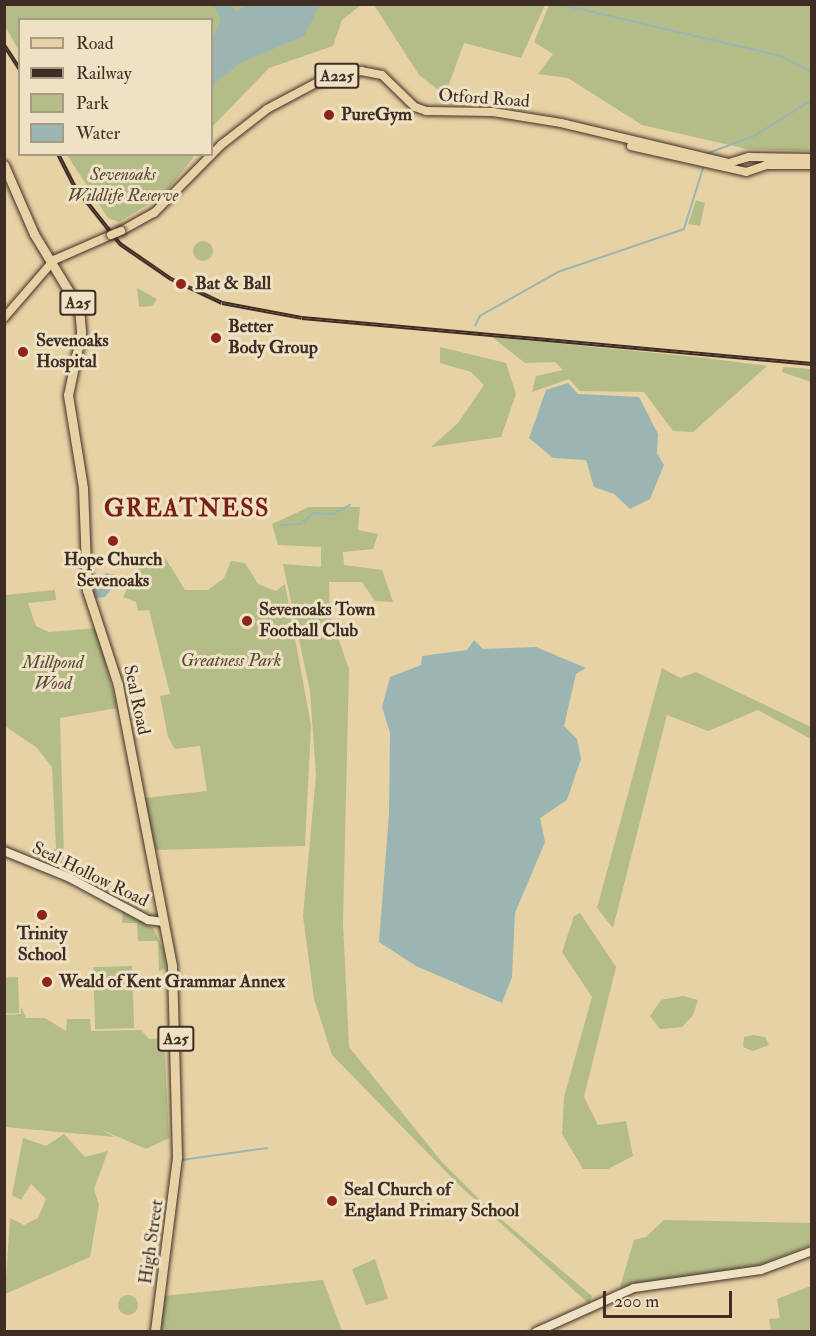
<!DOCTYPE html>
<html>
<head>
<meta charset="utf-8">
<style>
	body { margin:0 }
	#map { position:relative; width:816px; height:1336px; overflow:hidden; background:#e7d2a5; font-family:"IM FELL Double Pica",serif }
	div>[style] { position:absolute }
	.green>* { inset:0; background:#b4bc87; transform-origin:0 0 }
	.round { border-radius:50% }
	.water>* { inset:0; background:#9bb5b2 }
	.stream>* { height:1.5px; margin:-0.75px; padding:0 0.75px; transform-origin:0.75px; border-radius:0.75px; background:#9bb5b2 }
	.roads { filter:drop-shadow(0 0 2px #3f2d25) drop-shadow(0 0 2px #3f2d25) }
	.secondary>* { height:8px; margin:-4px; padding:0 4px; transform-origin:4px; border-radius:4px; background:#efe2c4 }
	.primary>* { height:8px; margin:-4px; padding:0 4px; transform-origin:4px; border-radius:4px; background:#e7d2a5 }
	.highway>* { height:9px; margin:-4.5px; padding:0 4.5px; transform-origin:4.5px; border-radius:4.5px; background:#e7d2a5 }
	.rail>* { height:4px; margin-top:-2px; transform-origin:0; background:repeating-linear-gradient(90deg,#efe2c4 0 4.5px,#3f2d25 0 9px); box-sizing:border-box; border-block:2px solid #3f2d25 }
	.bridges { filter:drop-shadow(0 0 2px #3f2d25) drop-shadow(0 0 2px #3f2d25) }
	.primary-bridge>* { height:8px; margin:-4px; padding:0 4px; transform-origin:4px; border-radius:4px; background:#e7d2a5 }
	.dots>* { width:16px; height:16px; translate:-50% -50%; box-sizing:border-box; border:3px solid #efe2c4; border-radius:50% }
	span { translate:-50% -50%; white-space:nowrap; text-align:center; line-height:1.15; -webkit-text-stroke:6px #efe2c4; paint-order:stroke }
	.shield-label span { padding:2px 4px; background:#efe2c4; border:2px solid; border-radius:4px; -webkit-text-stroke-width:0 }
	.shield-label { font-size:16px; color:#3f2d25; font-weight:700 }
	.street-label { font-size:18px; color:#3f2d25 }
	.poi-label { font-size:18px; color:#3f2d25; font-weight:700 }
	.left { translate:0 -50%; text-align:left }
	.park-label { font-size:18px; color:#564a39; font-style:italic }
	.district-label { font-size:24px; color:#7a1f14; font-weight:700; letter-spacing:1.5px }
	.frame { position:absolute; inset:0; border:6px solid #3f2d25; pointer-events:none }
	.legend { position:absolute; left:18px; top:18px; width:195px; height:138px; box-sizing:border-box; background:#efe2c4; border:2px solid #a99a84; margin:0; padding:8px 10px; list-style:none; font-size:18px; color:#3f2d25 }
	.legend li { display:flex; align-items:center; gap:12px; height:30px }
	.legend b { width:30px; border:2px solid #a99a84 }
	.scale { position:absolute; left:603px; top:1291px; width:129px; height:27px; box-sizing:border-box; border:3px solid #3f2d25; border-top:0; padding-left:8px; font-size:18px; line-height:21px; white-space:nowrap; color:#3f2d25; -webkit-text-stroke:4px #efe2c4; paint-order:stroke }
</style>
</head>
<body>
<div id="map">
	<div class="green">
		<div style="clip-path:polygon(5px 5px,361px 5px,342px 20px,333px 46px,269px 68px,212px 127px,212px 20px,20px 20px,19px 51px,5px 26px)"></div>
		<div style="clip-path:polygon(374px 5px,545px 5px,521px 58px,464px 43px,445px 95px,419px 75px)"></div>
		<div style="clip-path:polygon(549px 5px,811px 5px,811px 151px,747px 149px,642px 125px,568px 78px,538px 74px,553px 54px,534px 42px)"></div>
		<div style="clip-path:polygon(67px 155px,195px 155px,164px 195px,119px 222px,108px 218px)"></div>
		<div style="clip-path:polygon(696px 200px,705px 203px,700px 226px,688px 224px)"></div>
		<div class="round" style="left:193px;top:241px;width:20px;height:20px"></div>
		<div style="clip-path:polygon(137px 288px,157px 299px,152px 306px,139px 307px)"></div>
		<div style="clip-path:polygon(492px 337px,706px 358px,767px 366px,693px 432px,673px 431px,644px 392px,580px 391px,569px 379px,532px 392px,536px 376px,563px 370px,555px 362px,525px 363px)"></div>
		<div style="clip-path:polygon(440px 347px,506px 363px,516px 394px,501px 437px,431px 447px,458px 423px,484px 385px,471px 372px,440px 363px)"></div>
		<div style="clip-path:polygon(783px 367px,811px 369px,811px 382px,782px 372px)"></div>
		<div style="clip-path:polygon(309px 507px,360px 507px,358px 530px,378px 534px,373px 549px,343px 552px,344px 565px,382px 570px,393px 602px,375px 601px,362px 582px,329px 582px,330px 615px,349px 669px,343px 923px,349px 1047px,442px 1162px,490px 1210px,592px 1296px,589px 1304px,459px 1185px,332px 1055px,314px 999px,303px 916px,316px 775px,310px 691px,283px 564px,321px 567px,321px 547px,278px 545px,272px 524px)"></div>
		<div style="clip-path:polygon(164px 556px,185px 590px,208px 590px,224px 578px,231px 561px,245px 563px,258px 584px,276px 591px,285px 584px,311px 725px,305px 846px,155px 850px,145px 798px,207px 791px,200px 746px,175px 749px,168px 737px,160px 696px,170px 694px,149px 610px,138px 611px,136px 602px,123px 597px,135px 571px)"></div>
		<div style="clip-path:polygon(55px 590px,56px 600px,28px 603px,36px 626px,49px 632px,97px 628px,117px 708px,60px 718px,64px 856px,59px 870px,44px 862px,56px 848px,52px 767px,37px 748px,5px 726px,5px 595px)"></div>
		<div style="clip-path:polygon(662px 668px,680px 678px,696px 672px,811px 727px,811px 739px,758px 710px,708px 731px,667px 715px,613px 928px,597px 908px)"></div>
		<div style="clip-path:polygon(123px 911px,153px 928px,166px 955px,165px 969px,159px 971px,158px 941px,138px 941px,137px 923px,122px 923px)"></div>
		<div style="clip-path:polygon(580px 913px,616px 967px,584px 1097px,598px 1125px,626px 1121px,633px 1156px,608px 1169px,583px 1169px,562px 1134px,564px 1097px,592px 997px,562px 952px,574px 916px)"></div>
		<div style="left:132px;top:966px;width:62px;height:39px;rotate:88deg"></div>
		<div style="left:18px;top:977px;width:36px;height:13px;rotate:88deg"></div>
		<div style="clip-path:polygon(683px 996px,698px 1000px,693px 1015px,682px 1027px,660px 1029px,650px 1016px,661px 1000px)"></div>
		<div style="clip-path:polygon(21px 1007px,26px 1018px,45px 1018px,66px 1031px,67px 1019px,90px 1019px,91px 1031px,141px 1030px,149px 1039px,164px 1038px,169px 1138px,146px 1149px,100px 1129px,115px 1137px,5px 1127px,5px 1015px,21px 1014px)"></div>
		<div style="clip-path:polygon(753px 1035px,765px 1037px,769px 1045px,753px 1051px,743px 1047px,744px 1037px)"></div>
		<div style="clip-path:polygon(64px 1134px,85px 1157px,108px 1151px,94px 1189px,99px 1205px,90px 1257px,5px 1294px,10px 1218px,24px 1225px,38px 1218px,46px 1199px,31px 1184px,21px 1200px,12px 1195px,23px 1138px,46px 1146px)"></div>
		<div style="clip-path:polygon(664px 1220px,811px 1223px,811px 1245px,747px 1270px,620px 1287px,634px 1240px,646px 1237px)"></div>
		<div style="clip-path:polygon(375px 1259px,388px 1299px,366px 1305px,352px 1269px)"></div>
		<div style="clip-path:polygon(323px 1280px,342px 1331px,157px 1332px,162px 1296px)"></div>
		<div style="clip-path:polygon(811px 1286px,811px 1331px,771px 1331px,769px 1319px,780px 1318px,777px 1299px)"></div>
		<div class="round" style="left:118px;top:1295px;width:20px;height:20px"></div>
	</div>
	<div class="water">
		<div style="clip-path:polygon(199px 5px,231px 5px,237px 12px,246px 5px,320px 5px,304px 36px,242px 62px,212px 85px,212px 39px,221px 20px,214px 6px)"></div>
		<div style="clip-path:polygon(568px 383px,578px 394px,639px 397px,658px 434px,657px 453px,664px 465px,650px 499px,630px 509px,614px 494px,594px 487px,586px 460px,553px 458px,529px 438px,546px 390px)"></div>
		<div style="clip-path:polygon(106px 573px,117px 575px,116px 583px,105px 597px,94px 598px,92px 585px)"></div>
		<div style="clip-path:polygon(474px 640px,483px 649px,536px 647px,586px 668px,576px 674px,564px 726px,577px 739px,581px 759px,567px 800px,540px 818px,545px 842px,515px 913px,512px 977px,502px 1003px,416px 966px,379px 942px,389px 814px,390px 733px,382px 707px,390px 677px,421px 665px,422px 656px,467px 650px)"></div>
	</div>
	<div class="stream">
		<div style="left:559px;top:4px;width:228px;rotate:13.2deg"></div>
		<div style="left:781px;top:56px;width:35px;rotate:27deg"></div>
		<div style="left:706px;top:154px;width:53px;rotate:-20.8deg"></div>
		<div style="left:756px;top:135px;width:66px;rotate:-32deg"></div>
		<div style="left:475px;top:326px;width:11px;rotate:-63deg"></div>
		<div style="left:480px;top:316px;width:90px;rotate:-29.4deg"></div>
		<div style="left:558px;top:272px;width:133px;rotate:-18.8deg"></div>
		<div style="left:684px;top:229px;width:67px;rotate:-72.6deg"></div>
		<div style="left:280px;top:525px;width:21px;rotate:-3deg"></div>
		<div style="left:301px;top:524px;width:16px;rotate:-43deg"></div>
		<div style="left:313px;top:513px;width:20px;rotate:3deg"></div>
		<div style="left:333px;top:514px;width:19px;rotate:-28deg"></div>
		<div style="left:182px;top:1160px;width:86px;rotate:-8deg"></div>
	</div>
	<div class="roads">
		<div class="secondary">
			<div style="left:4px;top:851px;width:71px;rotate:22.2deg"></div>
			<div style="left:70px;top:878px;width:89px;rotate:28.3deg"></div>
			<div style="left:148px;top:920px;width:16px;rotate:7deg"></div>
			<div style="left:536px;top:1332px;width:107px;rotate:-24.2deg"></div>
			<div style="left:634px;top:1288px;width:128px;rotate:-8.1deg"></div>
			<div style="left:761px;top:1270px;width:54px;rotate:-20.4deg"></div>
		</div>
		<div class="primary">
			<div style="left:631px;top:146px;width:118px;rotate:12.7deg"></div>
			<div style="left:746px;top:172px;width:21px;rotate:-19deg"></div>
			<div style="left:766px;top:165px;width:46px"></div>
			<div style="left:121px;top:231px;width:38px;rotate:-29deg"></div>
			<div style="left:154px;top:213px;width:95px;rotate:-45.4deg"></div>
			<div style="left:221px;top:145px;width:58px;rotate:-38deg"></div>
			<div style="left:267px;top:109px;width:55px;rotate:-28deg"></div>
			<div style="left:316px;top:83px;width:47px;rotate:-14.9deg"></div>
			<div style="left:361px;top:71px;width:21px;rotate:11deg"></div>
			<div style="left:382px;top:75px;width:46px;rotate:44.1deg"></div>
			<div style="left:415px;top:107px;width:12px;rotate:20deg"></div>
			<div style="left:426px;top:111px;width:67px;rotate:0.9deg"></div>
			<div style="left:493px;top:112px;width:69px;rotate:9.2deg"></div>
			<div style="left:561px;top:123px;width:173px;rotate:13.4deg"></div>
			<div style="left:729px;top:163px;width:21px;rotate:-17deg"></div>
			<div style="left:749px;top:157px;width:63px;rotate:0.9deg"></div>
			<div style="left:4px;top:318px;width:77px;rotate:-49.2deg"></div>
			<div style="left:54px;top:260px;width:62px;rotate:-23.7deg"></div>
		</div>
		<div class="highway">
			<div style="left:4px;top:165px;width:75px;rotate:66.5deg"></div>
			<div style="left:34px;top:234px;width:87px;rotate:58.7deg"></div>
			<div style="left:79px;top:308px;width:25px;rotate:85deg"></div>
			<div style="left:81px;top:333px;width:63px;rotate:101.8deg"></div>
			<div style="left:68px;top:395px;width:94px;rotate:80.8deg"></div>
			<div style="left:83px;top:488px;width:102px;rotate:87.8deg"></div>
			<div style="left:87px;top:590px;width:100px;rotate:71.9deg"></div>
			<div style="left:118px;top:685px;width:286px;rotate:79.1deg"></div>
			<div style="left:172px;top:966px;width:191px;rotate:88.5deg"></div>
			<div style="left:177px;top:1157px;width:176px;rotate:97.2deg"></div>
		</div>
	</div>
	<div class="rail">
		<div style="left:4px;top:45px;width:30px;rotate:57deg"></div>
		<div style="left:58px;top:154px;width:37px;rotate:63deg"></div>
		<div style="left:75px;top:187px;width:73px;rotate:51.7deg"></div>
		<div style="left:120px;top:244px;width:62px;rotate:34.5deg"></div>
		<div style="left:171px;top:279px;width:56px;rotate:25.2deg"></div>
		<div style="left:222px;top:303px;width:81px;rotate:10.6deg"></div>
		<div style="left:302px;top:318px;width:512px;rotate:5.15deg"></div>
	</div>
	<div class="bridges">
		<div class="primary-bridge">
			<div style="left:111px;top:235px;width:11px;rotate:-22deg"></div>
		</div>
	</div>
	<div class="dots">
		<div style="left:329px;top:115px;background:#8f2418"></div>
		<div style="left:181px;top:284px;background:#8f2418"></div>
		<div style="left:216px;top:338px;background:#8f2418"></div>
		<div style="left:23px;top:352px;background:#8f2418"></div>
		<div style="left:113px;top:541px;background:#8f2418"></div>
		<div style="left:247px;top:621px;background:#8f2418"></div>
		<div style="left:42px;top:915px;background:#8f2418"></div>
		<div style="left:47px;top:982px;background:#8f2418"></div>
		<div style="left:332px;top:1201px;background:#8f2418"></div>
	</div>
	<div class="shield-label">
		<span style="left:337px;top:76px">A225</span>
		<span style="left:78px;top:303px">A25</span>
		<span style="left:176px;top:1039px">A25</span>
	</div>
	<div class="street-label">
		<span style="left:484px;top:99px;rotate:4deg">Otford Road</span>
		<span style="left:136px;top:700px;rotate:78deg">Seal Road</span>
		<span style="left:90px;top:875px;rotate:26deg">Seal Hollow Road</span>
		<span style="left:152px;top:1242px;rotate:-82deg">High Street</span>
	</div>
	<div class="poi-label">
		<span class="left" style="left:341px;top:115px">PureGym</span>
		<span class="left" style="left:195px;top:284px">Bat &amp; Ball</span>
		<span class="left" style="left:228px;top:338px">Better<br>Body Group</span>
		<span class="left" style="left:36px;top:352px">Sevenoaks<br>Hospital</span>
		<span style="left:113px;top:571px">Hope Church<br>Sevenoaks</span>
		<span class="left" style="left:259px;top:621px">Sevenoaks Town<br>Football Club</span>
		<span style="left:42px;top:945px">Trinity<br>School</span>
		<span class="left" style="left:59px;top:982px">Weald of Kent Grammar Annex</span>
		<span class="left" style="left:344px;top:1201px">Seal Church of<br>England Primary School</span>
	</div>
	<div class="park-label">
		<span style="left:123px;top:186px">Sevenoaks<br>Wildlife Reserve</span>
		<span style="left:231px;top:661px">Greatness Park</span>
		<span style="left:53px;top:674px">Millpond<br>Wood</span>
	</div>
	<div class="district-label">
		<span style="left:187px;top:509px">GREATNESS</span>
	</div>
	<div class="frame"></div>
	<ul class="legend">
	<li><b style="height:8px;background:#e7d2a5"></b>Road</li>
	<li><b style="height:8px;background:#3f2d25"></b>Railway</li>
	<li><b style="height:16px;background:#b4bc87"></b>Park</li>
	<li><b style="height:16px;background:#9bb5b2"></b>Water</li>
	</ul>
	<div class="scale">200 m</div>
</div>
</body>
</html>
